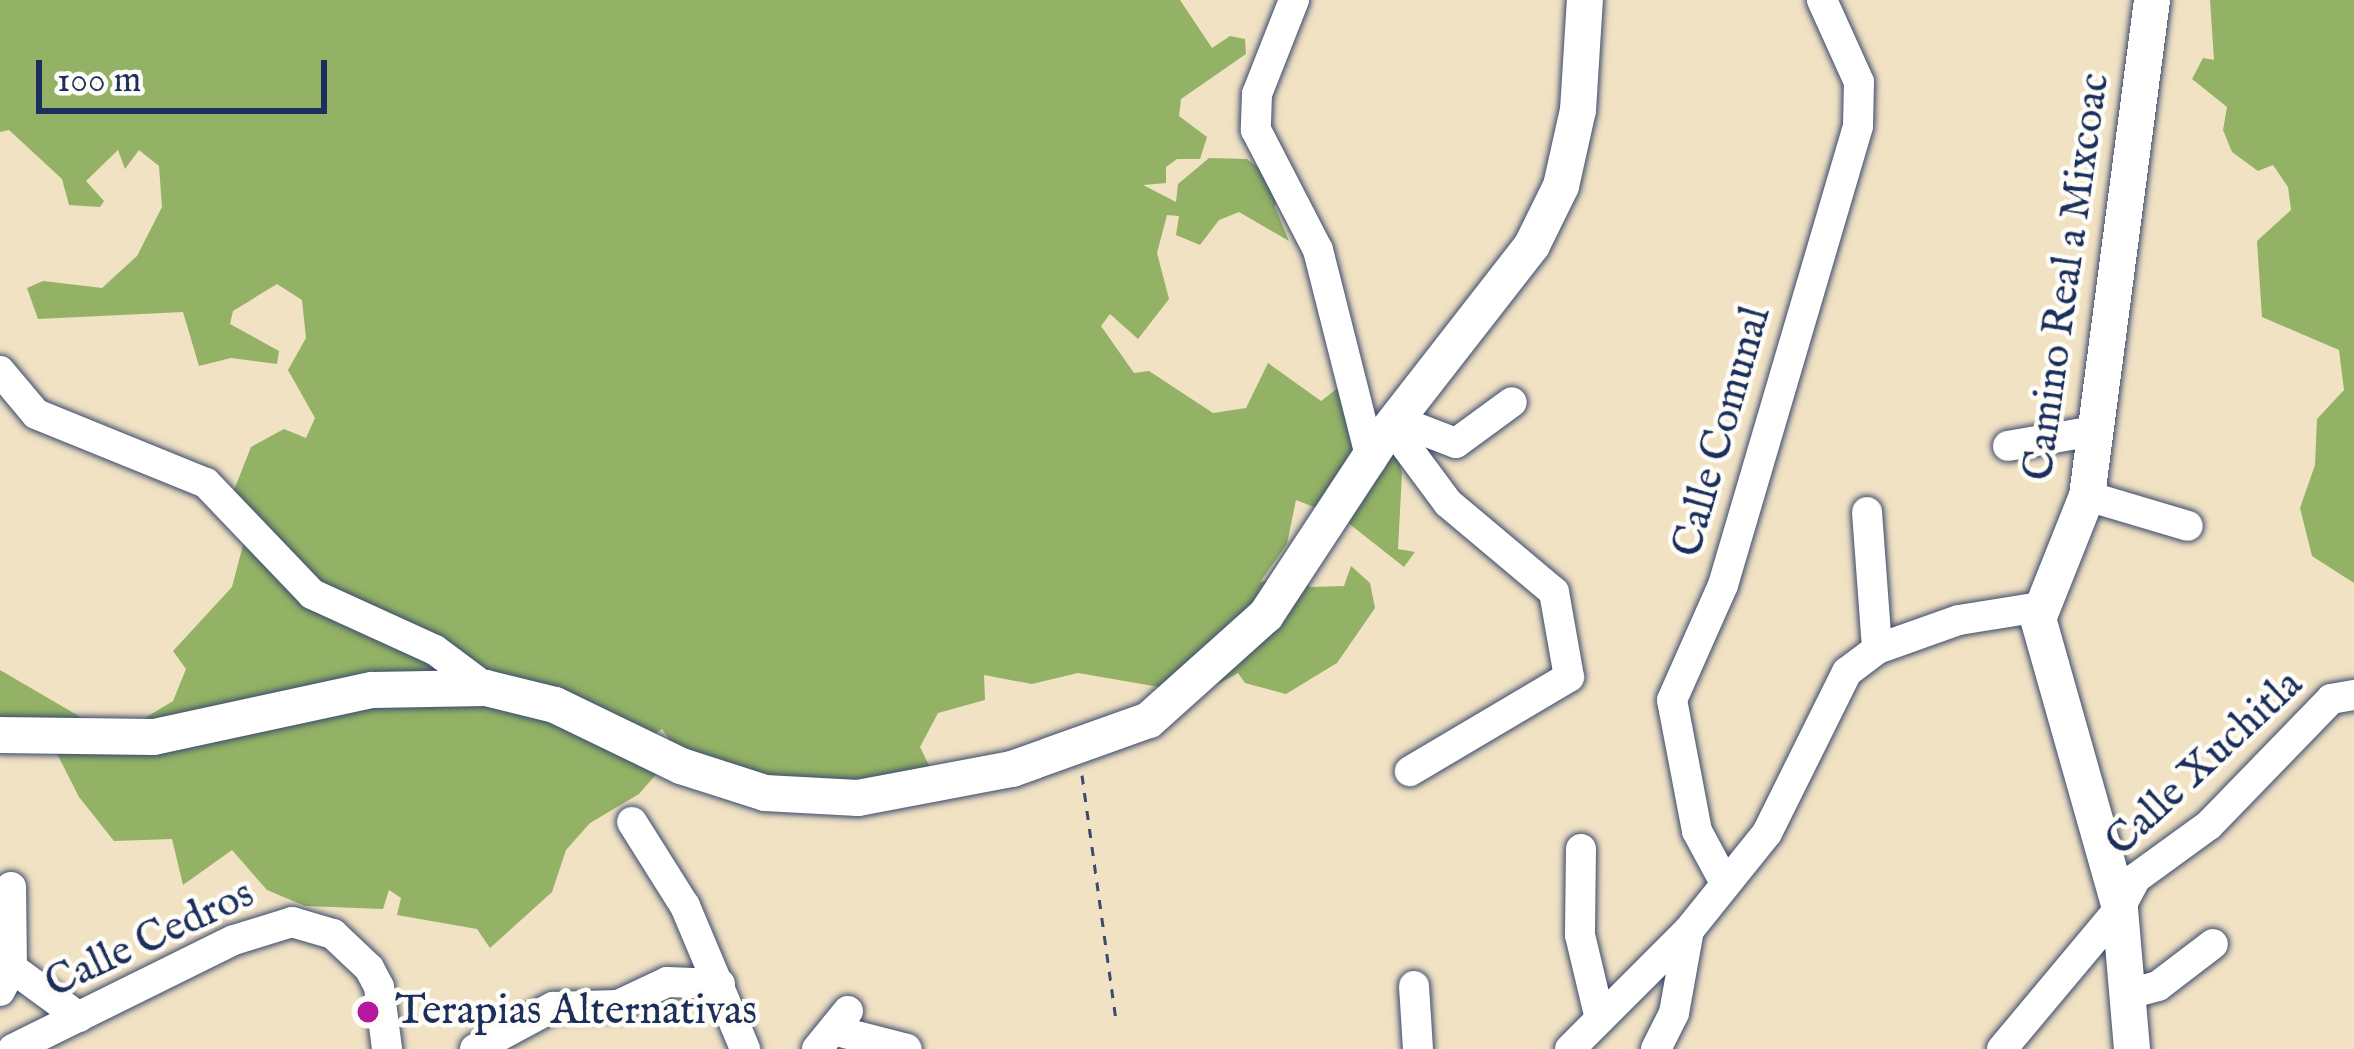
<!DOCTYPE html>
<html>
<head>
<meta charset="utf-8">
<style>
	body { margin:0 }
	#map { position:relative; width:2354px; height:1049px; overflow:hidden; background:#f1e2c4; font-family:"IM FELL English",serif }
	div>[style] { position:absolute }
	.forest>* { inset:0; background:#93b265 }
	.path>* { height:3px; margin-top:-1.5px; transform-origin:0; background:repeating-linear-gradient(90deg,#3b4a6d 0 9px,transparent 0 18px) }
	.roads { filter:drop-shadow(0 0 3px #3b4a6d) drop-shadow(0 0 3px #3b4a6d) }
	.minor>* { height:30px; margin:-15px; padding:0 15px; transform-origin:15px; border-radius:15px; background:#fff }
	.major>* { height:36px; margin:-18px; padding:0 18px; transform-origin:18px; border-radius:18px; background:#fff }
	.dots>* { width:33px; height:33px; translate:-50% -50%; box-sizing:border-box; border:6px solid #fdfcf7; border-radius:50% }
	span { translate:-50% -50%; white-space:nowrap; text-align:center; line-height:1.15; -webkit-text-stroke:9px #fdfcf7; paint-order:stroke }
	.street-label { font-size:42px; color:#1b2f5e }
	.poi-label { font-size:42px; color:#1b2f5e }
	.left { translate:0 -50%; text-align:left }
	.scale { position:absolute; left:36px; top:60px; width:291px; height:54px; box-sizing:border-box; border:6px solid #1b2f5e; border-top:0; padding-left:15px; font-size:36px; line-height:42px; white-space:nowrap; color:#1b2f5e; -webkit-text-stroke:9px #fdfcf7; paint-order:stroke }
</style>
</head>
<body>
<div id="map">
	<div class="forest">
		<div style="clip-path:polygon(0 0,1180px 0,1212px 48px,1230px 36px,1245px 39px,1246px 54px,1181px 99px,1179px 116px,1207px 137px,1200px 159px,1177px 159px,1166px 167px,1166px 183px,1143px 185px,1176px 202px,1178px 184px,1209px 158px,1247px 159px,1280px 184px,1275px 207px,1289px 241px,1239px 212px,1219px 220px,1200px 245px,1176px 235px,1179px 216px,1167px 215px,1157px 253px,1169px 299px,1138px 339px,1110px 314px,1101px 326px,1134px 373px,1149px 371px,1213px 413px,1246px 408px,1268px 363px,1321px 401px,1338px 388px,1391px 427px,1402px 473px,1398px 549px,1415px 552px,1404px 567px,1342px 518px,1296px 500px,1287px 544px,1260px 582px,1291px 576px,1311px 587px,1344px 586px,1351px 566px,1370px 583px,1375px 608px,1337px 663px,1286px 694px,1245px 683px,1238px 673px,1200px 694px,1078px 673px,1032px 684px,984px 675px,985px 700px,938px 713px,920px 747px,941px 790px,692px 772px,662px 729px,645px 742px,659px 771px,639px 794px,590px 823px,566px 850px,552px 892px,490px 948px,477px 929px,397px 915px,401px 898px,389px 890px,383px 909px,305px 906px,267px 890px,232px 850px,183px 885px,172px 839px,114px 841px,79px 797px,47px 734px,0 721px,0 670px,89px 722px,135px 724px,173px 701px,186px 669px,173px 651px,232px 587px,248px 526px,234px 490px,251px 447px,284px 429px,306px 438px,315px 418px,288px 370px,306px 338px,302px 300px,277px 284px,233px 311px,230px 324px,279px 351px,277px 364px,231px 358px,199px 366px,183px 312px,38px 319px,27px 288px,43px 281px,102px 288px,137px 256px,162px 207px,159px 166px,139px 150px,125px 169px,118px 150px,86px 181px,104px 201px,100px 207px,69px 205px,62px 179px,9px 130px,0 132px)"></div>
		<div style="clip-path:polygon(2210px 0,2354px 0,2354px 583px,2312px 556px,2300px 508px,2315px 465px,2317px 419px,2344px 390px,2339px 350px,2262px 317px,2257px 241px,2291px 210px,2288px 187px,2273px 165px,2258px 171px,2232px 152px,2223px 130px,2227px 107px,2192px 79px,2203px 58px,2214px 60px)"></div>
	</div>
	<div class="path">
		<div style="left:1082px;top:775px;width:246px;rotate:82.1deg"></div>
	</div>
	<div class="roads">
		<div class="minor">
			<div style="left:1294px;top:0;width:101px;rotate:111.5deg"></div>
			<div style="left:1257px;top:94px;width:36px;rotate:92deg"></div>
			<div style="left:1256px;top:130px;width:135px;rotate:62.7deg"></div>
			<div style="left:1318px;top:250px;width:217px;rotate:75.8deg"></div>
			<div style="left:0;top:371px;width:56px;rotate:50.1deg"></div>
			<div style="left:36px;top:414px;width:183px;rotate:22.1deg"></div>
			<div style="left:206px;top:483px;width:153px;rotate:46.3deg"></div>
			<div style="left:312px;top:594px;width:135px;rotate:24.5deg"></div>
			<div style="left:435px;top:650px;width:64px;rotate:36.7deg"></div>
			<div style="left:1396px;top:420px;width:64px;rotate:21deg"></div>
			<div style="left:1456px;top:443px;width:69px;rotate:-36.2deg"></div>
			<div style="left:1391px;top:426px;width:96px;rotate:53.5deg"></div>
			<div style="left:1448px;top:503px;width:138px;rotate:40deg"></div>
			<div style="left:1554px;top:592px;width:86px;rotate:80deg"></div>
			<div style="left:1569px;top:677px;width:185px;rotate:149.4deg"></div>
			<div style="left:2008px;top:446px;width:87px;rotate:-9.9deg"></div>
			<div style="left:2087px;top:496px;width:105px;rotate:16.5deg"></div>
			<div style="left:1867px;top:512px;width:137px;rotate:85.8deg"></div>
			<div style="left:632px;top:822px;width:99px;rotate:57.8deg"></div>
			<div style="left:685px;top:906px;width:155px;rotate:67.2deg"></div>
			<div style="left:1581px;top:849px;width:86px;rotate:90.7deg"></div>
			<div style="left:1580px;top:935px;width:86px;rotate:76.6deg"></div>
			<div style="left:1725px;top:883px;width:59px;rotate:-118.3deg"></div>
			<div style="left:1697px;top:831px;width:133px;rotate:-100.8deg"></div>
			<div style="left:1672px;top:700px;width:126px;rotate:-66.1deg"></div>
			<div style="left:1723px;top:585px;width:478px;rotate:-73.6deg"></div>
			<div style="left:1858px;top:126px;width:44px;rotate:-88.7deg"></div>
			<div style="left:1859px;top:82px;width:90px;rotate:-114.3deg"></div>
			<div style="left:12px;top:968px;width:83px;rotate:36.2deg"></div>
			<div style="left:1414px;top:986px;width:63px;rotate:86.4deg"></div>
			<div style="left:0;top:991px;width:26px;rotate:-62deg"></div>
			<div style="left:12px;top:968px;width:81px;rotate:-90.7deg"></div>
			<div style="left:2132px;top:993px;width:27px;rotate:-15deg"></div>
			<div style="left:2158px;top:986px;width:69px;rotate:-37.4deg"></div>
			<div style="left:833px;top:1030px;width:76px;rotate:14.4deg"></div>
			<div style="left:13px;top:1049px;width:246px;rotate:-26.3deg"></div>
			<div style="left:234px;top:940px;width:61px;rotate:-17.2deg"></div>
			<div style="left:292px;top:922px;width:43px;rotate:16.3deg"></div>
			<div style="left:333px;top:934px;width:50px;rotate:43.4deg"></div>
			<div style="left:369px;top:968px;width:21px;rotate:62deg"></div>
			<div style="left:379px;top:987px;width:63px;rotate:82.6deg"></div>
			<div style="left:475px;top:1049px;width:89px;rotate:-28.3deg"></div>
			<div style="left:553px;top:1007px;width:65px;rotate:-1.8deg"></div>
			<div style="left:618px;top:1005px;width:54px;rotate:-25.1deg"></div>
			<div style="left:667px;top:982px;width:53px;rotate:2.2deg"></div>
			<div style="left:817px;top:1049px;width:49px;rotate:-50.8deg"></div>
			<div style="left:1570px;top:1049px;width:168px;rotate:-45deg"></div>
			<div style="left:1689px;top:930px;width:124px;rotate:-51.2deg"></div>
			<div style="left:1767px;top:833px;width:180px;rotate:-63.6deg"></div>
			<div style="left:1847px;top:672px;width:38px;rotate:-37deg"></div>
			<div style="left:1877px;top:649px;width:87px;rotate:-19.5deg"></div>
			<div style="left:1959px;top:620px;width:82px;rotate:-9.1deg"></div>
			<div style="left:1656px;top:1049px;width:40px;rotate:-63.4deg"></div>
			<div style="left:1674px;top:1013px;width:84px;rotate:-79.8deg"></div>
			<div style="left:2002px;top:1049px;width:184px;rotate:-50.1deg"></div>
			<div style="left:2120px;top:908px;width:34px;rotate:-62deg"></div>
			<div style="left:2136px;top:878px;width:90px;rotate:-36deg"></div>
			<div style="left:2209px;top:825px;width:175px;rotate:-45.9deg"></div>
			<div style="left:2331px;top:699px;width:23px;rotate:-10deg"></div>
		</div>
		<div class="major">
			<div style="left:0;top:735px;width:154px;rotate:0.7deg"></div>
			<div style="left:154px;top:737px;width:223px;rotate:-12.2deg"></div>
			<div style="left:372px;top:690px;width:114px;rotate:-1deg"></div>
			<div style="left:486px;top:688px;width:71px;rotate:13.8deg"></div>
			<div style="left:555px;top:705px;width:140px;rotate:25.8deg"></div>
			<div style="left:681px;top:766px;width:88px;rotate:17.8deg"></div>
			<div style="left:765px;top:793px;width:93px;rotate:3.1deg"></div>
			<div style="left:858px;top:798px;width:157px;rotate:-10.7deg"></div>
			<div style="left:1012px;top:769px;width:145px;rotate:-19.7deg"></div>
			<div style="left:1149px;top:720px;width:157px;rotate:-41.9deg"></div>
			<div style="left:1266px;top:615px;width:217px;rotate:-56.7deg"></div>
			<div style="left:1385px;top:434px;width:239px;rotate:-52.1deg"></div>
			<div style="left:1532px;top:245px;width:66px;rotate:-63.8deg"></div>
			<div style="left:1561px;top:186px;width:78px;rotate:-77.4deg"></div>
			<div style="left:1578px;top:110px;width:110px;rotate:-86.4deg"></div>
			<div style="left:2132px;top:1049px;width:142px;rotate:-94.9deg"></div>
			<div style="left:2120px;top:908px;width:300px;rotate:-105.8deg"></div>
			<div style="left:2038px;top:619px;width:132px;rotate:-68.3deg"></div>
			<div style="left:2087px;top:496px;width:500px;rotate:-82.53deg"></div>
		</div>
	</div>
	<div class="dots">
		<div style="left:368px;top:1012px;background:#b5179e"></div>
	</div>
	<div class="street-label">
		<span style="left:2068px;top:277px;rotate:-82deg">Camino Real a Mixcoac</span>
		<span style="left:1723px;top:432px;rotate:-74deg">Calle Comunal</span>
		<span style="left:2205px;top:764px;rotate:-43deg">Calle Xuchitla</span>
		<span style="left:150px;top:940px;rotate:-25deg">Calle Cedros</span>
	</div>
	<div class="poi-label">
		<span class="left" style="left:395px;top:1012px">Terapias Alternativas</span>
	</div>
	<div class="scale">100 m</div>
</div>
</body>
</html>
